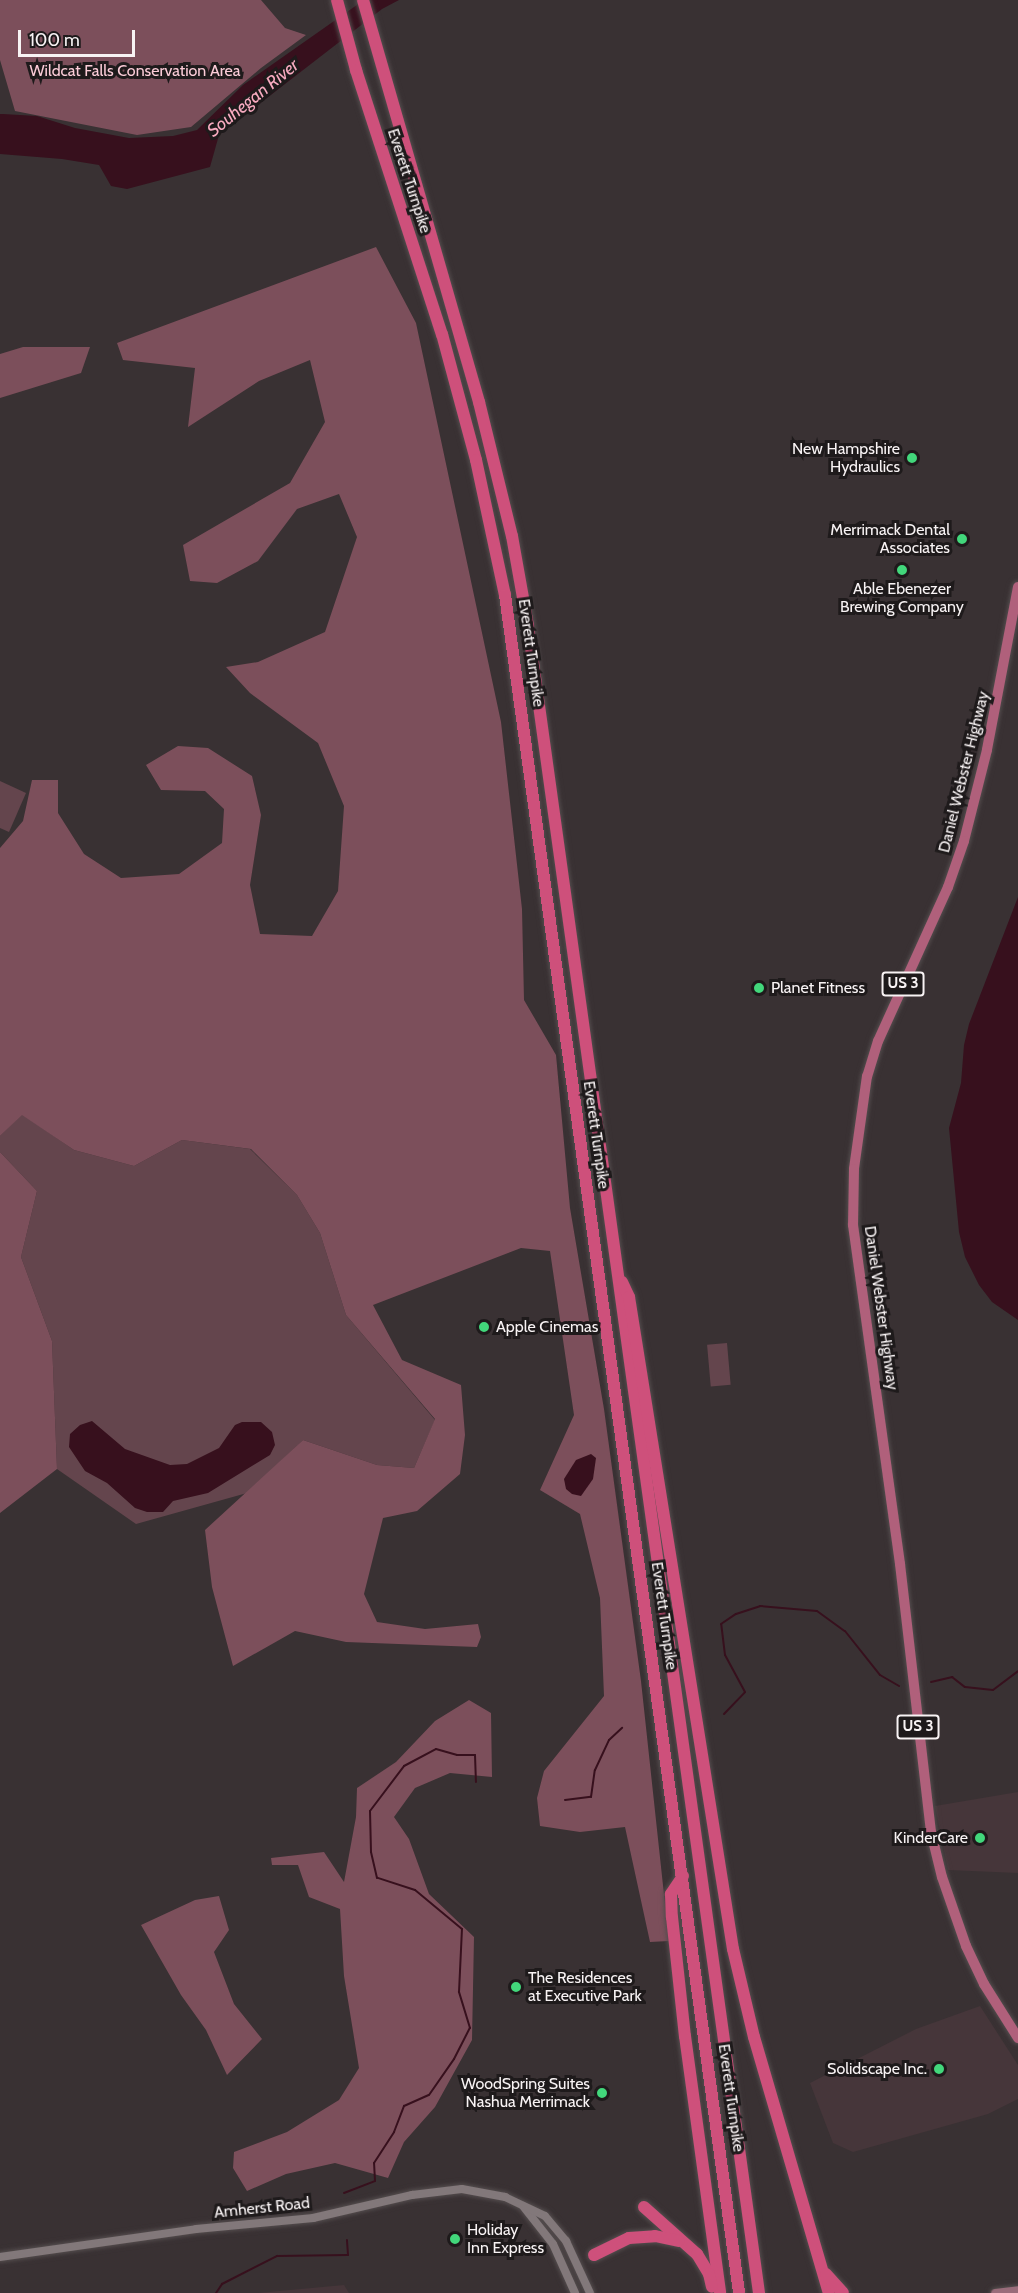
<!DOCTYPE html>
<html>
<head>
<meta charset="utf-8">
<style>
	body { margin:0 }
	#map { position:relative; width:1018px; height:2293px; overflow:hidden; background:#393133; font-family:Cabin,sans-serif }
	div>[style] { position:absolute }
	.built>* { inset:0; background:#46363a }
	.green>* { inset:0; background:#64454d; transform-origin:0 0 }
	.forest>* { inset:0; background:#7c4f5b }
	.water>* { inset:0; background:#37101d }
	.stream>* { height:2px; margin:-1px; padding:0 1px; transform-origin:1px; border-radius:1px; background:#37101d }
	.roads { filter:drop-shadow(0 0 2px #544d4e) drop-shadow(0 0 2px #544d4e) }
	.tertiary>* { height:8px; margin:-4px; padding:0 4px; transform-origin:4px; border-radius:4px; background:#82787a }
	.secondary>* { height:9px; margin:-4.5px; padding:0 4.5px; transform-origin:4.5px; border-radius:4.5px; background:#996c7a }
	.primary>* { height:10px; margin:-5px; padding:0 5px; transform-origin:5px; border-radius:5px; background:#b0607b }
	.motorway>* { height:12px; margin:-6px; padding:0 6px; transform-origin:6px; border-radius:6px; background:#ce507b }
	.dots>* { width:16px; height:16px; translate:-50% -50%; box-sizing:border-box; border:3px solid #1e1a1b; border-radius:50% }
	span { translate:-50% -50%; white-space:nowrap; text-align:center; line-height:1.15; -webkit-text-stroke:6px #1e1a1b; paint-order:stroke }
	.shield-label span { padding:2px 4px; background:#1e1a1b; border:2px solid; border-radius:4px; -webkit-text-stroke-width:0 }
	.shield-label { font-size:15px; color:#f8f3f4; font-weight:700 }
	.park-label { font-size:16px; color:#fcccd8 }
	.street-label { font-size:16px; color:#f8f3f4 }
	.poi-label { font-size:16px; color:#f8f3f4 }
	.right { translate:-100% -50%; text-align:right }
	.left { translate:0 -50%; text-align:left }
	.water-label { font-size:18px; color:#f8abc0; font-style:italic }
	.scale { position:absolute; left:18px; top:30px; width:117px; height:27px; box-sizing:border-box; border:3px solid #f8f3f4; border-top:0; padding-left:8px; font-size:18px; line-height:21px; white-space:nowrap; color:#f8f3f4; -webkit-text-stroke:4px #1e1a1b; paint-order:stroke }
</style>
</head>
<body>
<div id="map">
	<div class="built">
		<div style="clip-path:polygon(1018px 1792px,1018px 1873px,948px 1870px,935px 1806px)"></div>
		<div style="clip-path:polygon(980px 2006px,1018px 2065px,1018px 2099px,988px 2114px,853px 2152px,833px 2143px,810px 2083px,916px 2029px)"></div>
		<div style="clip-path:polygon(344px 2285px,349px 2293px,258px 2293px)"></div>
	</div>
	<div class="green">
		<div style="clip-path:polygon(0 781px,26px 793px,9px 832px,0 828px)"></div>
		<div style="clip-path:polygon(22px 1114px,74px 1150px,134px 1166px,182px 1140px,250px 1149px,297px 1195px,320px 1233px,346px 1315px,435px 1420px,414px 1468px,377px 1465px,303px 1440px,247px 1493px,136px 1524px,57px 1469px,52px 1341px,21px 1257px,37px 1191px,0 1152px,0 1136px)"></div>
		<div style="left:727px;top:1343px;width:42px;height:20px;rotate:85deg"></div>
	</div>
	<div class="forest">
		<div style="clip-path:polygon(0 0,261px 0,285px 28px,306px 35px,261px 68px,191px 127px,137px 135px,15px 111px,0 60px)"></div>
		<div style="clip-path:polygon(376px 247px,416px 323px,501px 722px,522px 909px,524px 1000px,556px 1055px,570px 1208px,604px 1409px,641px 1681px,669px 1941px,650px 1942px,625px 1827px,580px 1832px,540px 1826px,537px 1798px,544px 1771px,604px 1696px,600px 1598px,580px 1514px,540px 1490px,574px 1415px,550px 1251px,521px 1248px,373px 1305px,402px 1360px,461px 1385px,465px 1435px,460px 1474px,417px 1511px,383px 1518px,364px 1594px,377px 1622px,425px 1629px,478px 1624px,481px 1637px,477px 1647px,346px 1642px,295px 1631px,233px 1666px,212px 1587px,205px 1530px,303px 1440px,377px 1465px,414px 1468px,435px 1419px,346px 1315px,320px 1233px,297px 1195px,251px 1149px,182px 1140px,134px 1166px,74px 1150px,22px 1115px,0 1136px,0 848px,23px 821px,32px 780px,58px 780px,58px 813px,84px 854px,121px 878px,179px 874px,222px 843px,224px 809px,205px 791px,161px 790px,146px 765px,178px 746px,208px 748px,252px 776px,261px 815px,250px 885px,260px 934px,312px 936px,338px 891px,344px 806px,318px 743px,250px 693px,226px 667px,258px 662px,325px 632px,357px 537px,339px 494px,297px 509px,258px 561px,217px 583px,190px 581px,183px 545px,290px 483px,325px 422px,310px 360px,259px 381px,188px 427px,195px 368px,123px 360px,117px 343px)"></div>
		<div style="clip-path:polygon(23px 347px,90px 347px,81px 373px,0 398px,0 354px)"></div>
		<div style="clip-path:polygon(0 1152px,37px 1191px,21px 1257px,52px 1341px,57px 1469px,0 1513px)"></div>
		<div style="clip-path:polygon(469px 1700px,491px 1713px,492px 1777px,450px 1773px,415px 1788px,394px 1817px,409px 1839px,429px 1894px,474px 1937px,472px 2040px,435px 2107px,404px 2142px,388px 2178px,335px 2163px,286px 2174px,247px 2191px,233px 2168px,234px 2152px,287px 2132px,339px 2100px,359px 2068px,344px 1976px,340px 1909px,309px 1897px,298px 1865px,272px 1865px,271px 1858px,324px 1852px,344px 1882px,356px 1817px,357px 1788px,396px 1762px,435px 1721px)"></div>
		<div style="clip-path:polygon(219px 1896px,229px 1930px,214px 1952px,234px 2004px,262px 2039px,227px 2075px,206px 2030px,181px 1995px,141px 1925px,195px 1900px)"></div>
	</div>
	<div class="water">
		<div style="clip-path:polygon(364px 0,399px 0,382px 9px,219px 135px,210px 167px,127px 189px,111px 186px,99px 165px,62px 159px,0 154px,0 114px,3px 114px,37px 116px,75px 128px,129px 138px,173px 136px,197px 130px,243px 85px)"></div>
		<div style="clip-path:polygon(1018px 897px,1018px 1320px,992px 1302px,979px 1285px,965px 1257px,959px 1232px,949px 1128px,961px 1083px,964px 1045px,969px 1024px)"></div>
		<div style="clip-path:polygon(92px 1421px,125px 1449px,170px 1465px,187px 1464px,219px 1448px,235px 1425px,242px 1422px,261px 1422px,272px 1432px,275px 1445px,270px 1455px,208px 1493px,173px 1501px,163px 1512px,147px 1512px,135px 1508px,107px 1483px,85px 1471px,69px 1447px,70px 1434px,80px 1425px)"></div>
		<div style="clip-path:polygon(591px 1454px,596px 1458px,593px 1479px,581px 1496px,572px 1494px,566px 1489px,564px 1479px,576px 1460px)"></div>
	</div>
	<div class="stream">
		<div style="left:931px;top:1682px;width:22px;rotate:-13deg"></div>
		<div style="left:952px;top:1677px;width:16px;rotate:38deg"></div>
		<div style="left:965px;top:1687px;width:28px;rotate:6deg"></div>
		<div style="left:993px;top:1690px;width:31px;rotate:-37deg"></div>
		<div style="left:724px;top:1714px;width:30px;rotate:-46deg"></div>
		<div style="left:745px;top:1692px;width:42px;rotate:-118.4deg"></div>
		<div style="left:725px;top:1655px;width:31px;rotate:-97deg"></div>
		<div style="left:721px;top:1624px;width:18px;rotate:-34deg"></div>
		<div style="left:736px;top:1614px;width:25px;rotate:-18deg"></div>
		<div style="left:760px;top:1606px;width:57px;rotate:5deg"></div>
		<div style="left:817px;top:1611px;width:34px;rotate:36deg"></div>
		<div style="left:845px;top:1631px;width:56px;rotate:51.5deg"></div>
		<div style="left:880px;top:1675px;width:22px;rotate:30deg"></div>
		<div style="left:565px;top:1800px;width:26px;rotate:-7deg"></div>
		<div style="left:591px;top:1797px;width:27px;rotate:-82deg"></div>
		<div style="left:595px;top:1770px;width:33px;rotate:-65deg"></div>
		<div style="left:609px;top:1740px;width:18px;rotate:-43deg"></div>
		<div style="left:344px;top:2193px;width:33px;rotate:-21deg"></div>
		<div style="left:375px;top:2181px;width:18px;rotate:-93deg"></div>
		<div style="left:374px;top:2163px;width:37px;rotate:-57deg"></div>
		<div style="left:394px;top:2132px;width:28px;rotate:-69deg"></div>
		<div style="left:404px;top:2106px;width:27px;rotate:-24deg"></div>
		<div style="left:429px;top:2095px;width:44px;rotate:-55.2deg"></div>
		<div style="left:454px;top:2059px;width:35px;rotate:-63deg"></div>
		<div style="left:470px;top:2028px;width:38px;rotate:-107deg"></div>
		<div style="left:459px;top:1992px;width:63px;rotate:-87.3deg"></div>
		<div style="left:462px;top:1929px;width:61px;rotate:-140.3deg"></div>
		<div style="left:415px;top:1890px;width:40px;rotate:-162deg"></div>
		<div style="left:377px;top:1878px;width:27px;rotate:-103deg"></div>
		<div style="left:371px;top:1852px;width:41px;rotate:-91.4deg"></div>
		<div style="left:370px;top:1811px;width:56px;rotate:-52.9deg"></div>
		<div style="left:404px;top:1766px;width:36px;rotate:-28deg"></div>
		<div style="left:436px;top:1749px;width:22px;rotate:16deg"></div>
		<div style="left:457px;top:1755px;width:18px"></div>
		<div style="left:475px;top:1755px;width:27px;rotate:88deg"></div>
		<div style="left:216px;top:2293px;width:11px;rotate:-56deg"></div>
		<div style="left:222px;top:2284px;width:62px;rotate:-27deg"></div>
		<div style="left:277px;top:2256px;width:71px;rotate:-0.8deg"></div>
		<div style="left:348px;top:2255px;width:15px;rotate:-94deg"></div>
	</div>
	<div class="roads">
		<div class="tertiary">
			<div style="left:523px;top:2206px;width:48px;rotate:51.7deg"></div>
			<div style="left:553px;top:2244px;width:54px;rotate:65.8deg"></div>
			<div style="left:0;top:2257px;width:198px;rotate:-8.1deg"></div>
			<div style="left:196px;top:2229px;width:118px;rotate:-5.4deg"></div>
			<div style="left:313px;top:2218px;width:102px;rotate:-13.1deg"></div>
			<div style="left:412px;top:2195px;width:50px;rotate:-6.8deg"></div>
			<div style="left:462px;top:2189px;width:44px;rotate:10.5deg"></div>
			<div style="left:505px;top:2197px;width:44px;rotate:25.4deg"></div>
			<div style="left:545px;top:2216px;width:33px;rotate:50deg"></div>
			<div style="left:566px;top:2241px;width:57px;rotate:65.2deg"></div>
		</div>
		<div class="secondary">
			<div style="left:995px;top:2293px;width:23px;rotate:-7deg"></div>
		</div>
		<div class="primary">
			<div style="left:1018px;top:587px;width:166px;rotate:100.8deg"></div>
			<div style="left:987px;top:750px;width:94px;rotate:104.2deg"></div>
			<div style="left:964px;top:841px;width:49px;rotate:109.2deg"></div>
			<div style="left:948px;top:887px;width:169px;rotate:114.4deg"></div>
			<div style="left:878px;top:1041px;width:37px;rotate:107deg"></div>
			<div style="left:867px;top:1076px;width:94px;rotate:98deg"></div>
			<div style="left:854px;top:1169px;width:56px;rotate:91deg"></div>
			<div style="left:853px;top:1225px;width:342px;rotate:82.1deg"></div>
			<div style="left:900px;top:1564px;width:270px;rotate:83.4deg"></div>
			<div style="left:931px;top:1832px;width:46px;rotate:76.3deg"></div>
			<div style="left:942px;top:1877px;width:73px;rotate:70.8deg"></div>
			<div style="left:966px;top:1946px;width:42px;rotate:64.7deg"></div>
			<div style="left:984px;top:1984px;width:64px;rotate:57.8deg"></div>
		</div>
		<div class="motorway">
			<div style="left:337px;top:0;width:73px;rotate:74.8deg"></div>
			<div style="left:356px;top:70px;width:278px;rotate:72deg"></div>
			<div style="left:442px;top:334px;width:131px;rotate:74.9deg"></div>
			<div style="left:476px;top:460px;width:138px;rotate:77.9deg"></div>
			<div style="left:505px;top:595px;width:1714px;rotate:82.15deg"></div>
			<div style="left:363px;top:0;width:418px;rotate:73.9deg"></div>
			<div style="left:479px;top:402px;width:138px;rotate:76.2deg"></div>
			<div style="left:512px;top:536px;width:91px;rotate:79.9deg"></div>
			<div style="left:528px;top:626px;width:1683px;rotate:82.11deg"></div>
			<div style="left:622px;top:1282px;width:17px;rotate:65deg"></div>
			<div style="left:629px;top:1297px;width:660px;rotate:80.94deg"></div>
			<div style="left:733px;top:1949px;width:90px;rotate:76.6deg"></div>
			<div style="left:754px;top:2037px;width:267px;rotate:73.7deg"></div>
			<div style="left:683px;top:1876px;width:22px;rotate:124deg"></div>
			<div style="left:671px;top:1894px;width:23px;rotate:88deg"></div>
			<div style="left:672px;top:1917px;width:120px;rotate:83.8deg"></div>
			<div style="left:685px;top:2036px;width:259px;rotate:82.2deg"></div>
			<div style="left:644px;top:2207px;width:71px;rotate:41.6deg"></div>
			<div style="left:697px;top:2254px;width:23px;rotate:59deg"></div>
			<div style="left:709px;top:2274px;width:13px;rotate:77deg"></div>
			<div style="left:594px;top:2255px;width:39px;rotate:-26deg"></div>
			<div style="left:629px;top:2238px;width:26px;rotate:-4deg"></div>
			<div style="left:655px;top:2236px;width:24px;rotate:12deg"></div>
			<div style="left:826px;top:2274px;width:25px;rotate:48deg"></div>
		</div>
	</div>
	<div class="dots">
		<div style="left:912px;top:458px;background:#42d77b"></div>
		<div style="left:962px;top:539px;background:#42d77b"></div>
		<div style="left:902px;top:570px;background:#42d77b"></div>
		<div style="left:759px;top:988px;background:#42d77b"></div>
		<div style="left:484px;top:1327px;background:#42d77b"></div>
		<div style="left:980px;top:1838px;background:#42d77b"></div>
		<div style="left:516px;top:1987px;background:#42d77b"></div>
		<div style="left:939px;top:2069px;background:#42d77b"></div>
		<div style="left:602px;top:2093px;background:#42d77b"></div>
		<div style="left:455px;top:2239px;background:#42d77b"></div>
	</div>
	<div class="shield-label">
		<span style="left:903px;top:984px">US 3</span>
		<span style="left:918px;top:1727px">US 3</span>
	</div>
	<div class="park-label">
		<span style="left:135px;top:71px">Wildcat Falls Conservation Area</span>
	</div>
	<div class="street-label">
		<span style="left:409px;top:181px;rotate:72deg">Everett Turnpike</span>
		<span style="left:531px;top:653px;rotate:82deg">Everett Turnpike</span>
		<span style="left:964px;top:772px;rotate:-76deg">Daniel Webster Highway</span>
		<span style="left:596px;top:1135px;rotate:82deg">Everett Turnpike</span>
		<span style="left:881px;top:1308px;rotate:82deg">Daniel Webster Highway</span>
		<span style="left:664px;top:1616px;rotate:82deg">Everett Turnpike</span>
		<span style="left:731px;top:2098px;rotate:82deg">Everett Turnpike</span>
		<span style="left:262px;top:2208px;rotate:-6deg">Amherst Road</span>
	</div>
	<div class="poi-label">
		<span class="right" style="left:900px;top:458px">New Hampshire<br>Hydraulics</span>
		<span class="right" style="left:950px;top:539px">Merrimack Dental<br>Associates</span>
		<span style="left:902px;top:598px">Able Ebenezer<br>Brewing Company</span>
		<span class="left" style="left:771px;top:988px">Planet Fitness</span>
		<span class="left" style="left:496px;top:1327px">Apple Cinemas</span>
		<span class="right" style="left:968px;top:1838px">KinderCare</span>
		<span class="left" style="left:528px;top:1987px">The Residences<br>at Executive Park</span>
		<span class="right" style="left:927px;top:2069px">Solidscape Inc.</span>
		<span class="right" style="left:590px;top:2093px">WoodSpring Suites<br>Nashua Merrimack</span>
		<span class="left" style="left:467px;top:2239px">Holiday<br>Inn Express</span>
	</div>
	<div class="water-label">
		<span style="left:253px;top:98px;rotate:-39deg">Souhegan River</span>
	</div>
	<div class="scale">100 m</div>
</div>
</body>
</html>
